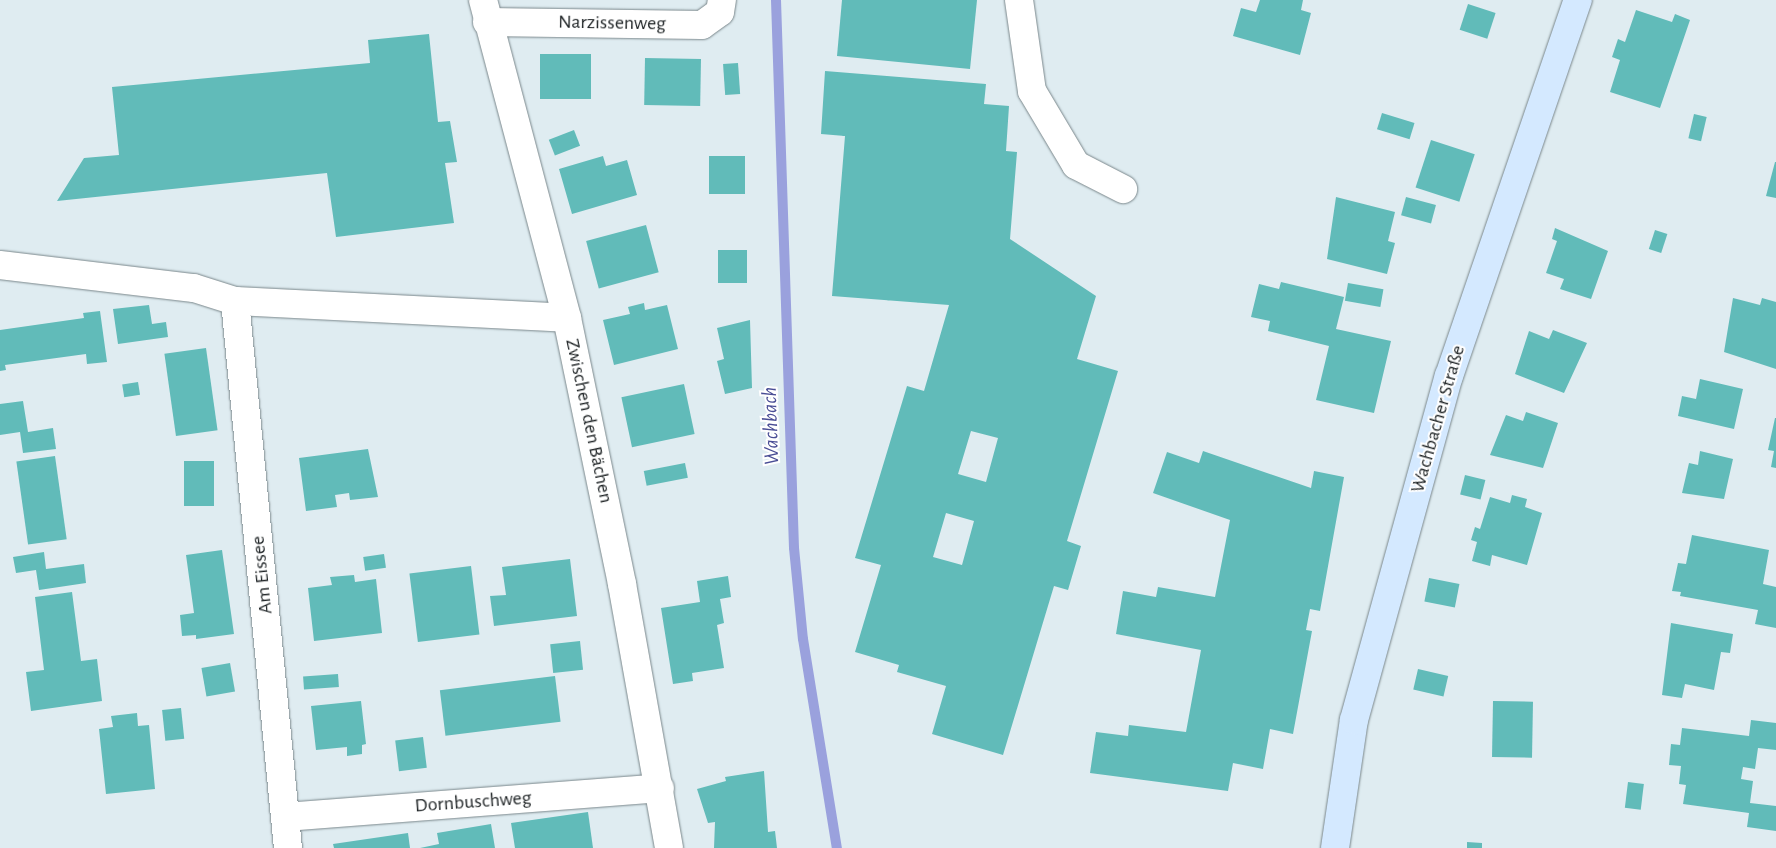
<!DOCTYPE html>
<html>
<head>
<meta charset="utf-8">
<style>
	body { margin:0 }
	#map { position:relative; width:1776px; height:848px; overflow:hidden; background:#dfecf1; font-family:"Alegreya Sans",sans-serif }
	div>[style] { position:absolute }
	.stream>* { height:10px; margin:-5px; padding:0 5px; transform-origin:5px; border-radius:5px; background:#9aa1dd }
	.building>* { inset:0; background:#61bbb9; transform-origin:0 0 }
	.roads { filter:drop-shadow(0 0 1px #7a878b) drop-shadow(0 0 1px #7a878b) }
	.street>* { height:28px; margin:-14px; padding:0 14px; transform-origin:14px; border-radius:14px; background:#fff }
	.secondary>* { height:28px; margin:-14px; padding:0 14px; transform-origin:14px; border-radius:14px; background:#d4e9ff }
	span { translate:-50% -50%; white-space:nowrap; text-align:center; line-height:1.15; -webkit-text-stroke:4px #fff; paint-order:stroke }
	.street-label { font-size:20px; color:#1f2426 }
	.water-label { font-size:21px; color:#494d95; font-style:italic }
</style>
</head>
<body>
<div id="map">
	<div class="stream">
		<div style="left:776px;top:0;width:548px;rotate:88.12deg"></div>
		<div style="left:794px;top:548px;width:91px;rotate:84.4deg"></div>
		<div style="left:803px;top:639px;width:212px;rotate:80.8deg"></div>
	</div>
	<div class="building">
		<div style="clip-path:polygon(842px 0,977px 0,970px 69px,837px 56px)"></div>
		<div style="clip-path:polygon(1260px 0,1303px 0,1301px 10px,1311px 13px,1300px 55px,1233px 36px,1241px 8px,1256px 12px)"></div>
		<div style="left:1468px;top:4px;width:29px;height:27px;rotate:18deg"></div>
		<div style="clip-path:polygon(1636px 10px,1672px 22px,1675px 14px,1690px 20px,1660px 108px,1610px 92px,1620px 60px,1612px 57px,1618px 39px,1625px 42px)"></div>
		<div style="clip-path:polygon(429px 34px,438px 122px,450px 121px,457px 162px,445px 163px,454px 223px,336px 237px,327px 173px,57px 201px,84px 158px,119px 155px,112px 87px,370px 63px,368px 40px)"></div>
		<div style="left:591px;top:54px;width:45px;height:51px;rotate:90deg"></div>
		<div style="left:645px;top:58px;width:56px;height:47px;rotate:1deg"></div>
		<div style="left:738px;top:63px;width:31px;height:15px;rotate:86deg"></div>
		<div style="clip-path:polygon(evenodd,825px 71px,986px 84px,984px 104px,1009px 106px,1006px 151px,1017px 152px,1010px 239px,1096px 296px,1077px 359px,1118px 371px,1067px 541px,1081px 546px,1068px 590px,1054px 586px,1003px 755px,932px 734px,946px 686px,897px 672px,899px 665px,855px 652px,881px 565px,855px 558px,907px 386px,924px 391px,949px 305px,832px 296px,845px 136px,821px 134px,825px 71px,971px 431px,998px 438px,986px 482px,958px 474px,971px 431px,825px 71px,946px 513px,974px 521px,962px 565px,933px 557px,946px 513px)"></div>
		<div style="left:1382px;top:113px;width:34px;height:17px;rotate:17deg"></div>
		<div style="left:1694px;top:114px;width:13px;height:25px;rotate:13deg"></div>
		<div style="left:574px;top:130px;width:17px;height:27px;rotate:69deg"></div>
		<div style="left:1431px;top:140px;width:46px;height:50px;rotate:18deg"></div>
		<div style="clip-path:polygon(603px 156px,606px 166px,627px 160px,637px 195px,572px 214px,559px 169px)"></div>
		<div style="left:709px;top:156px;width:36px;height:38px"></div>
		<div style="clip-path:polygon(1775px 162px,1776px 162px,1776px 198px,1766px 196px)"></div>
		<div style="clip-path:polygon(1336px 197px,1395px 212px,1388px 241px,1395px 243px,1387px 274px,1327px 259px)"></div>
		<div style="left:1406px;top:197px;width:31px;height:19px;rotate:15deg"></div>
		<div style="left:646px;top:225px;width:49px;height:62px;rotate:75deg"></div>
		<div style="clip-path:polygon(1555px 228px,1608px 251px,1591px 299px,1560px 289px,1564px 279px,1546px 273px,1557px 241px,1552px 239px)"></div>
		<div style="left:1655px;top:230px;width:13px;height:20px;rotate:18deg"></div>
		<div style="left:747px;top:250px;width:33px;height:29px;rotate:90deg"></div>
		<div style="clip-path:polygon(1281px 282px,1344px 297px,1336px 329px,1391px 341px,1374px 413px,1316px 400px,1329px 346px,1268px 331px,1270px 321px,1251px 317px,1259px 284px,1279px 289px)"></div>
		<div style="left:1348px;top:283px;width:36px;height:18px;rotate:10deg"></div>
		<div style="clip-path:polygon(1733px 298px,1760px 305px,1762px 298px,1776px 302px,1776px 369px,1724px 352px)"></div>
		<div style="clip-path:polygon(644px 303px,645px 310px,667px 305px,678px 349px,614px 365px,603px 320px,630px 314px,628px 307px)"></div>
		<div style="clip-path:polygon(149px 305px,152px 324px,166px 322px,168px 337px,118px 344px,113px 309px)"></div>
		<div style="clip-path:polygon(100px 311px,107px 362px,87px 364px,86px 354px,5px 365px,6px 370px,0 371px,0 330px,84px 318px,83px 313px)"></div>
		<div style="clip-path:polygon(750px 320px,752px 388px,725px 394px,717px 361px,724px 359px,717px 328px)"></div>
		<div style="clip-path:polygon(1553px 330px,1587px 343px,1564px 393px,1515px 374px,1529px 331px,1549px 339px)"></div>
		<div style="left:206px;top:348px;width:83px;height:42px;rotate:82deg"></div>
		<div style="clip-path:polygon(1700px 379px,1743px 389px,1734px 429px,1678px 416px,1682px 396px,1696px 399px)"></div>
		<div style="left:138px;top:382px;width:13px;height:16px;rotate:81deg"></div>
		<div style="left:684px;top:384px;width:51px;height:64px;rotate:78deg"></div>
		<div style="clip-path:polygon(23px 401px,28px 432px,53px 428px,56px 449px,23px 453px,20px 432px,0 435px,0 404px)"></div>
		<div style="clip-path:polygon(1526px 412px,1558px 423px,1543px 468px,1490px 455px,1506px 415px,1523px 421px)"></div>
		<div style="clip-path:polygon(1775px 418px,1776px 418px,1776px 468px,1771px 467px,1774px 451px,1768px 450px)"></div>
		<div style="clip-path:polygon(368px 449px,378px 497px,350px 500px,349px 493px,335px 495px,337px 507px,306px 511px,299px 458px)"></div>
		<div style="clip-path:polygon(1203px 451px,1311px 488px,1314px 471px,1344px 477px,1320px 611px,1310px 609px,1306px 630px,1312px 631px,1293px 734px,1270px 729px,1263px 769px,1233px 763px,1228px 791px,1090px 773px,1096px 732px,1128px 736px,1129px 725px,1186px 732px,1201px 650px,1116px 634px,1123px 591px,1156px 597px,1158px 587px,1215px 597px,1230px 520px,1153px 493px,1167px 452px,1199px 463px)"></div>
		<div style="clip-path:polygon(1700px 451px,1733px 459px,1724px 499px,1682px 493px,1689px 463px,1698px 465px)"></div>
		<div style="left:55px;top:456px;width:84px;height:39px;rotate:82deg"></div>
		<div style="left:214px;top:461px;width:45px;height:30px;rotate:90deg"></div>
		<div style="left:685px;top:463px;width:15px;height:42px;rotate:79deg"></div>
		<div style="left:1465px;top:475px;width:21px;height:20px;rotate:14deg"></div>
		<div style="clip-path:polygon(1512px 495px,1527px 499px,1525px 507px,1542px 513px,1527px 565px,1492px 555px,1490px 566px,1472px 561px,1477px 542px,1471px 540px,1475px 527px,1480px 529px,1490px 497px,1510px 503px)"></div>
		<div style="clip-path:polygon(1692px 535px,1769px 550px,1763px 584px,1776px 587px,1776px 628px,1755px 624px,1758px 610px,1680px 596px,1681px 592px,1672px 591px,1678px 563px,1686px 564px)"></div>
		<div style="clip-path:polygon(222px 550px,234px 634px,196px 639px,196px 635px,182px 636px,180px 615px,194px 613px,186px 555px)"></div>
		<div style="clip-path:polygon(44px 552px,46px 569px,84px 564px,86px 583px,39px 590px,36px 570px,16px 573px,13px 557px)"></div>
		<div style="left:384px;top:554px;width:14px;height:21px;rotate:82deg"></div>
		<div style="clip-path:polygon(570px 559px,577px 616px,494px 626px,490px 596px,506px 595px,502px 567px)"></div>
		<div style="left:471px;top:566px;width:69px;height:62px;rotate:83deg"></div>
		<div style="clip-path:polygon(354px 575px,355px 582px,376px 579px,382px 633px,314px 641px,308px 588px,332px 585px,330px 577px)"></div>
		<div style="clip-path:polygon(728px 576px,731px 597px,720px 599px,724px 623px,717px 625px,724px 668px,692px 673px,693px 681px,673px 684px,661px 608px,700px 602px,697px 581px)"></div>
		<div style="left:1429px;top:578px;width:31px;height:24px;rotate:11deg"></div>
		<div style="clip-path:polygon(72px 592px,81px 661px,97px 659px,102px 701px,31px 711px,26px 672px,44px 670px,35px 597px)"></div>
		<div style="clip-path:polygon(1671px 623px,1733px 634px,1730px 653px,1721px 652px,1714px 690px,1685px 684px,1682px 698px,1662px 695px)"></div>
		<div style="left:580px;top:641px;width:29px;height:30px;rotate:84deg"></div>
		<div style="left:230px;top:663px;width:29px;height:29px;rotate:80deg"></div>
		<div style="left:1418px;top:669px;width:31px;height:21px;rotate:13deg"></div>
		<div style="left:338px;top:674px;width:13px;height:35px;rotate:86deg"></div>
		<div style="left:555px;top:676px;width:46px;height:116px;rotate:83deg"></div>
		<div style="clip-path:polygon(361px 701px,366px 744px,362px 745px,362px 754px,347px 756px,347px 747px,316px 750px,311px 706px)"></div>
		<div style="left:1493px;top:701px;width:40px;height:56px;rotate:1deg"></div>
		<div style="left:181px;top:708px;width:31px;height:19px;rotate:84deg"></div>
		<div style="clip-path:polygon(137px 713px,138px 726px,149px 725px,155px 789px,106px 794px,99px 729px,113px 727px,111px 716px)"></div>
		<div style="clip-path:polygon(1751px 720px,1776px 723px,1776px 750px,1758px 748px,1755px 769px,1743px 767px,1741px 779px,1753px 781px,1750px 803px,1776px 806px,1776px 831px,1747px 827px,1749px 813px,1683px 804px,1686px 785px,1679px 784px,1681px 766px,1669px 765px,1671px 744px,1680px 745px,1682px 728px,1749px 736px)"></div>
		<div style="left:423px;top:737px;width:31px;height:28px;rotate:83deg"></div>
		<div style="clip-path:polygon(764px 771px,768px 832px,775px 831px,777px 848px,714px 848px,715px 822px,708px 823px,697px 789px,726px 781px,725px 777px)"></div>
		<div style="left:1628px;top:782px;width:16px;height:26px;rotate:7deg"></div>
		<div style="clip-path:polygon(588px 812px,593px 848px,515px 848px,511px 823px)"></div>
		<div style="clip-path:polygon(491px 824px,495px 848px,420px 848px,439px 844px,437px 833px)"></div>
		<div style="clip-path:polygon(408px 833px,410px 848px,334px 848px,333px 844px)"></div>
		<div style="clip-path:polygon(1467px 842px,1482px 843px,1482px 848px,1467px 848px)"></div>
	</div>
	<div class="roads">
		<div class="street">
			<div style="left:483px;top:0;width:329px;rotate:75.2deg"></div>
			<div style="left:567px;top:318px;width:272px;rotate:78.3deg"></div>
			<div style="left:622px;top:584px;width:268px;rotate:79.9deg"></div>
			<div style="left:1019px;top:0;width:92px;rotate:81.9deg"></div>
			<div style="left:1032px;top:91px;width:86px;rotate:59.3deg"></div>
			<div style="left:1076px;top:165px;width:53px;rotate:27.1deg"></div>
			<div style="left:487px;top:22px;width:215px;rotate:0.8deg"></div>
			<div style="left:702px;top:25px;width:22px;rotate:-36deg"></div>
			<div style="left:720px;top:12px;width:12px;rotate:-81deg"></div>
			<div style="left:0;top:265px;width:195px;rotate:6.8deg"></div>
			<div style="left:194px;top:288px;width:43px;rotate:17.6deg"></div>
			<div style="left:235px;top:301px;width:332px;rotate:2.9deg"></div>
			<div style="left:235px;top:301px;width:550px;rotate:84.47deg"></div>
			<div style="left:286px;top:817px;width:375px;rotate:-4.4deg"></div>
		</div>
		<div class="secondary">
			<div style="left:1335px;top:848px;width:129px;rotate:-81.6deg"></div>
			<div style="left:1354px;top:720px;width:357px;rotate:-74.6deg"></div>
			<div style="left:1449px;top:376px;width:398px;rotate:-71.1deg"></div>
		</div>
	</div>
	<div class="street-label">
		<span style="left:612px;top:23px;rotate:1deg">Narzissenweg</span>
		<span style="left:1438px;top:419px;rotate:-74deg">Wachbacher Straße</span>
		<span style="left:589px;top:421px;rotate:78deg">Zwischen den Bächen</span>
		<span style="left:262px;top:575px;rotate:-96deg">Am Eissee</span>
		<span style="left:473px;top:802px;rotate:-4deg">Dornbuschweg</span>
	</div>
	<div class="water-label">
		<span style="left:771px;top:426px;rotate:-92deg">Wachbach</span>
	</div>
</div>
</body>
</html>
